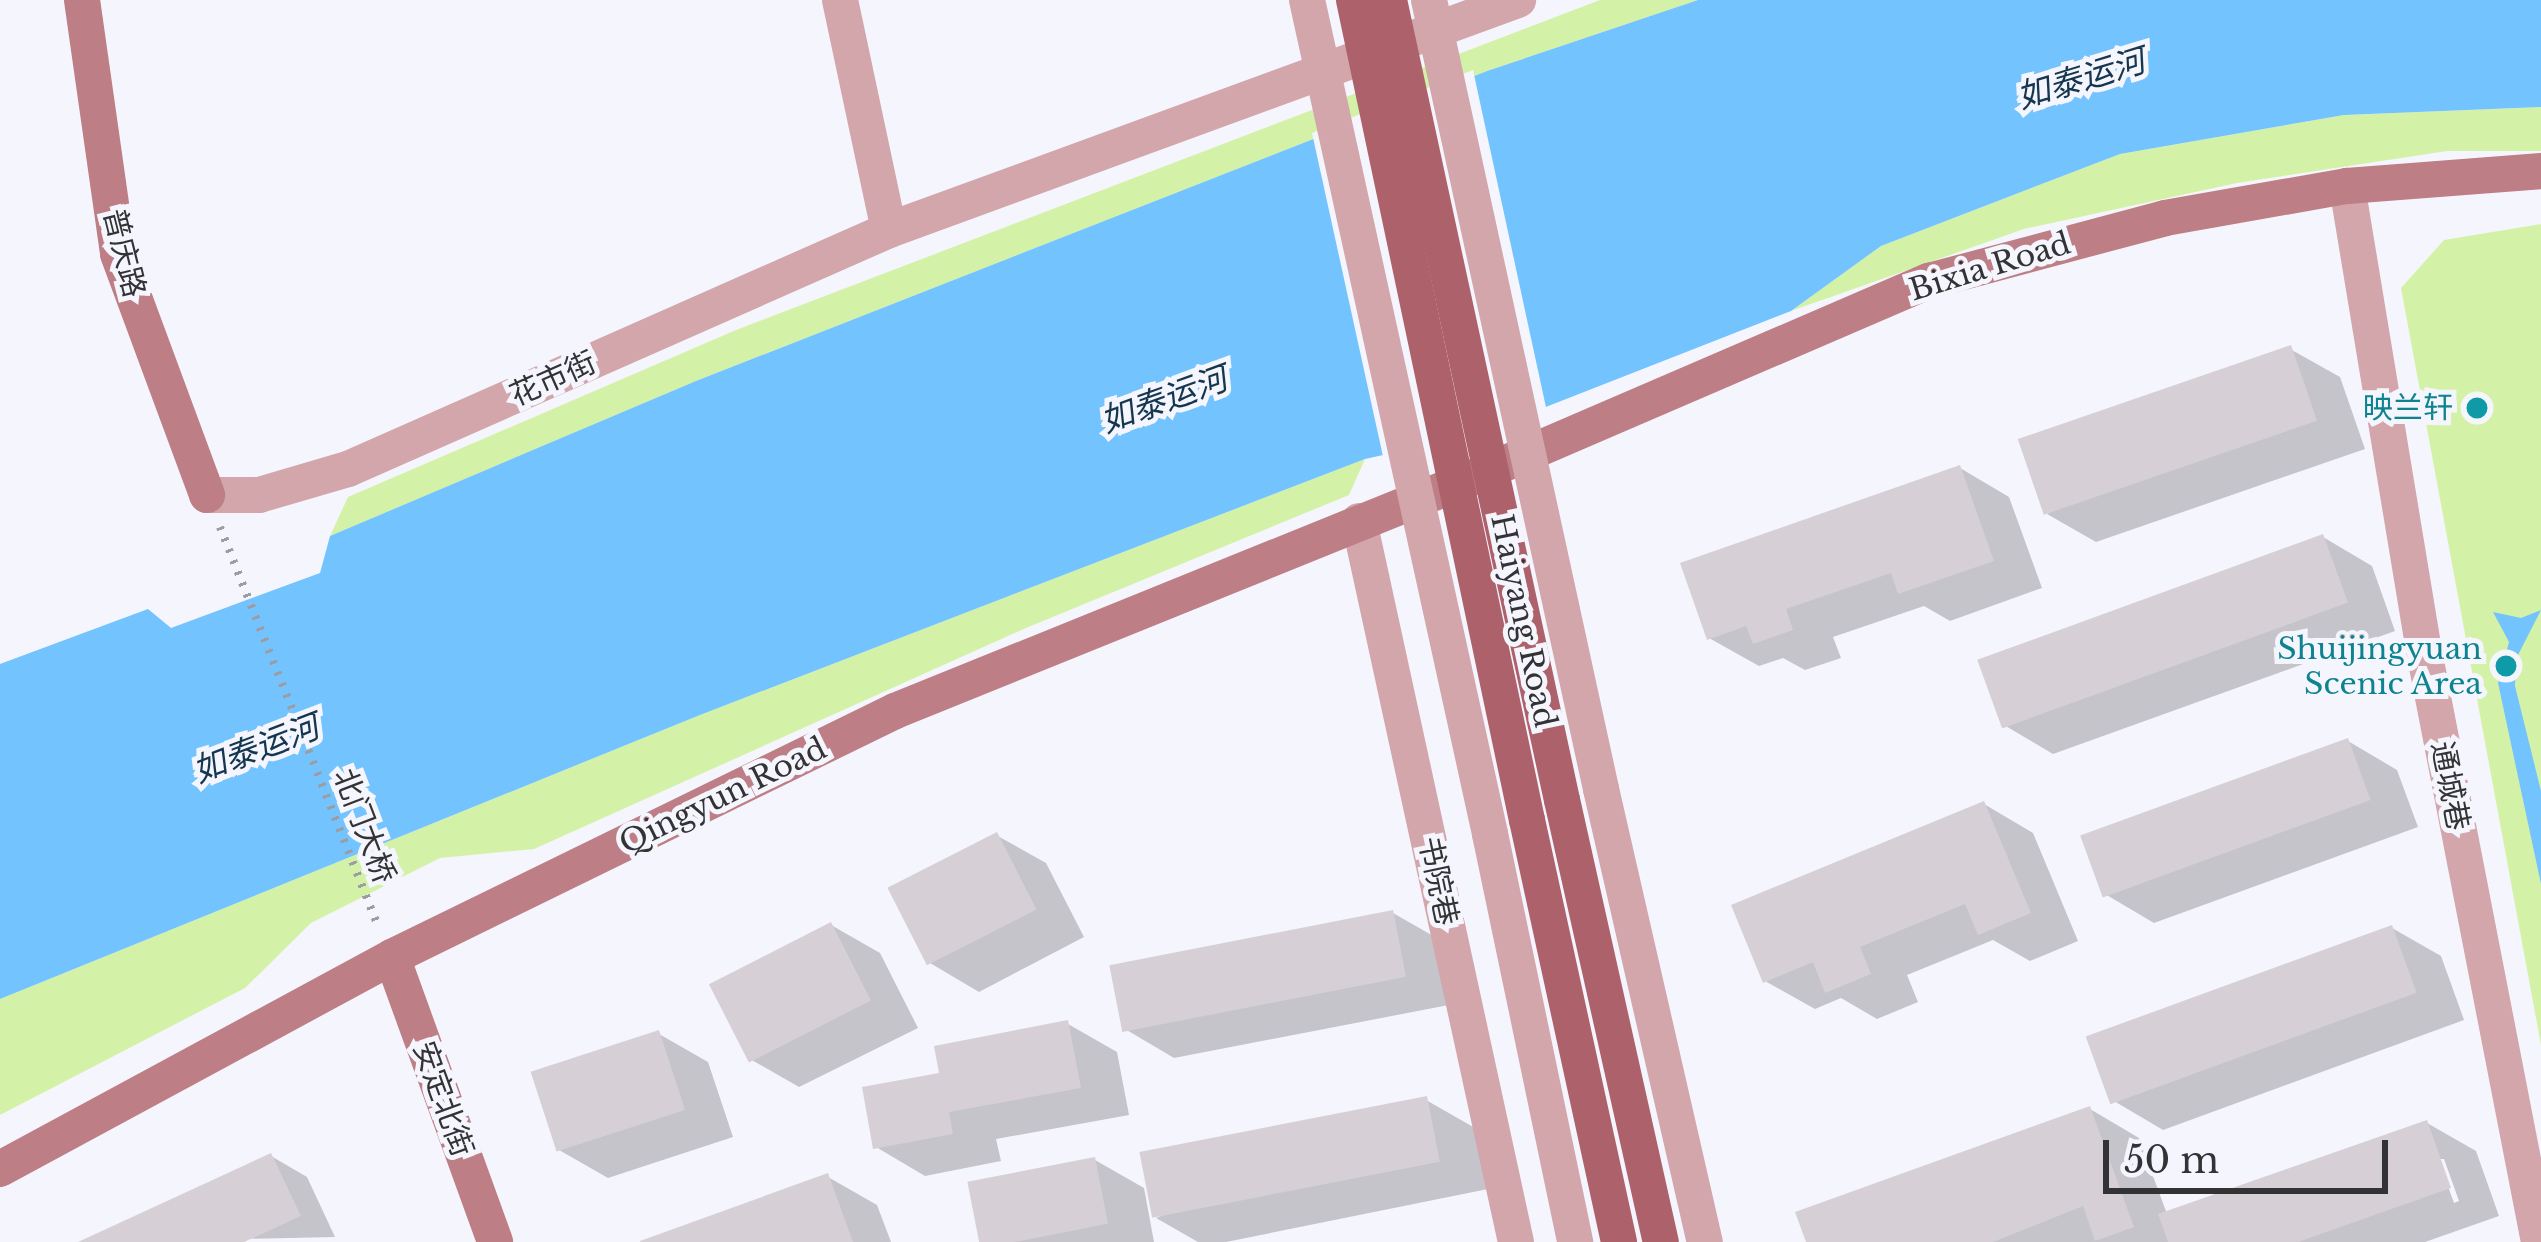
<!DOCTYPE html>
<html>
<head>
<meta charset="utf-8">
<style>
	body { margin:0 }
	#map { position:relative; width:2541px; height:1242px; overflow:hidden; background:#f5f5fd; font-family:"Libre Baskerville","Noto Sans SC",serif }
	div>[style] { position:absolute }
	.green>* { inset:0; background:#d4f2a7 }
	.water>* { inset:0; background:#72c3fe }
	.pier>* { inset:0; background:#f5f5fd }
	.shadow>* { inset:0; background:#0003 }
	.building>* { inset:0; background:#d6d0d6; transform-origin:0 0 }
	.path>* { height:8px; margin-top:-4px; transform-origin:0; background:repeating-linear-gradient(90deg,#9c9ca2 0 3px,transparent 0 12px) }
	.street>* { height:36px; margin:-18px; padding:0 18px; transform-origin:18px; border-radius:18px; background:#d2a6aa }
	.secondary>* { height:36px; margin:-18px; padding:0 18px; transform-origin:18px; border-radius:18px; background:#bd7e85 }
	.primary>* { height:36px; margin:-18px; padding:0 18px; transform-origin:18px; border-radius:18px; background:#ad616a }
	.street-bridge>* { height:36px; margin:-18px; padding:0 18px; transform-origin:18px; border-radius:18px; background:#d2a6aa }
	.primary-bridge>* { height:36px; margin:-18px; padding:0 18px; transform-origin:18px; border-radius:18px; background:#ad616a }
	.dots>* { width:33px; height:33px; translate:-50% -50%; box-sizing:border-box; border:6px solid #f5f5fd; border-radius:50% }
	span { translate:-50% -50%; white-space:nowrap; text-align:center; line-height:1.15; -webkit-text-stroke:10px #f5f5fd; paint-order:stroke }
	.street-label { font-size:30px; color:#333336 }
	.culture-label { font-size:30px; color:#0d838f }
	.right { translate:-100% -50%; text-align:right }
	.water-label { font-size:33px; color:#14364e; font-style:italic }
	.scale { position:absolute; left:2103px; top:1140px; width:285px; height:54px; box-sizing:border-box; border:6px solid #333336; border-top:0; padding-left:15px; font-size:36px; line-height:42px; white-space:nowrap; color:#333336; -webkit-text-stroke:9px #f5f5fd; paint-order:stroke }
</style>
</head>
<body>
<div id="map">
	<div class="green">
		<div style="clip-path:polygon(1600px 0,1698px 0,1487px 71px,696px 381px,330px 536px,348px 497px,736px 330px)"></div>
		<div style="clip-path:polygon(2541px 107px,2541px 151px,2447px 151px,2237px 183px,2024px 229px,1791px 311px,1881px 246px,2120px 154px,2344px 115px)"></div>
		<div style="clip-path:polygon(2541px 224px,2541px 1045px,2401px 288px,2444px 240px)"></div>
		<div style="clip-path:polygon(1365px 459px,1349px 495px,1026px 628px,534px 849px,440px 858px,311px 923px,245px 988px,0 1115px,0 999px,700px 715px)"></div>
	</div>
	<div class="water">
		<div style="clip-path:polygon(1698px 0,2541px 0,2541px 107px,2344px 115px,2120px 154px,1881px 246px,1791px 311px,1474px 435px,1365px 459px,700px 715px,0 999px,0 664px,148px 609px,171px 628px,320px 573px,330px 536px,696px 381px,1487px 71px)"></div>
		<div style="clip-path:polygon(2541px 610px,2516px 659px,2515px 686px,2541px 791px,2541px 884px,2498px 683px,2509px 642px,2493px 612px,2521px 618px)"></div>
	</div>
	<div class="pier">
		<div style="clip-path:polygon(1473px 70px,1547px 412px,1476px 440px,1384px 461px,1312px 133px)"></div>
	</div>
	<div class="shadow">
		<div style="clip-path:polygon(2290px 349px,2340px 377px,2365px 449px,2096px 542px,2047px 514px)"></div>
		<div style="clip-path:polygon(1960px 468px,2009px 497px,2042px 588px,1950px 621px,1924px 606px,1833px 637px,1841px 658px,1805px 670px,1783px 658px,1759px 666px,1709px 638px)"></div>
		<div style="clip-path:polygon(2323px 537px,2372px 566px,2395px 631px,2053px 754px,2004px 725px)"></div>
		<div style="clip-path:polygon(2348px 741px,2397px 770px,2418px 827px,2154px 923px,2105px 894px)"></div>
		<div style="clip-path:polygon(1984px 804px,2033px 833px,2078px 941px,2030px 961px,1993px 940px,1907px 975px,1918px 1002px,1877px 1019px,1841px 998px,1815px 1009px,1765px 981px)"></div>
		<div style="clip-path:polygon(996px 835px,1046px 863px,1084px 937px,979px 992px,930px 963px)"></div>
		<div style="clip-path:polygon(1393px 913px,1442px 941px,1454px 1004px,1174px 1058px,1125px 1029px)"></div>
		<div style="clip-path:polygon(831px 925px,880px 953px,918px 1028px,799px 1087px,750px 1059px)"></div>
		<div style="clip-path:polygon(2392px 928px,2441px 956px,2464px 1020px,2163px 1130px,2114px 1101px)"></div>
		<div style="clip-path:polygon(1068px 1024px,1117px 1052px,1129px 1115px,996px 1139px,1001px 1161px,925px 1176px,876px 1147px,942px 1076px)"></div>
		<div style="clip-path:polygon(659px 1034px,708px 1062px,733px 1137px,608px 1178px,559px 1150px)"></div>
		<div style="clip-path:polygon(1426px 1100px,1475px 1128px,1488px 1189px,1226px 1242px,1198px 1242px,1156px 1218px)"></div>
		<div style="clip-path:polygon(evenodd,2090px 1109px,2139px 1138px,2167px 1214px,2427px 1123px,2476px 1151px,2499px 1216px,2425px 1242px,1809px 1242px,2090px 1109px,2438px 1159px,2444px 1159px,2459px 1201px,2454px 1203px,2438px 1159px)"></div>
		<div style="clip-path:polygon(271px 1156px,307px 1177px,335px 1237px,90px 1242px)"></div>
		<div style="clip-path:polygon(1095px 1160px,1144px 1188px,1154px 1242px,982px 1242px,971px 1184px)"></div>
		<div style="clip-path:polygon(828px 1177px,877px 1205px,891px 1242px,647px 1242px)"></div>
	</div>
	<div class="building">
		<div style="left:2291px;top:345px;width:80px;height:289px;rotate:71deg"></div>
		<div style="clip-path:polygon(1960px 465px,1994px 561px,1898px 594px,1891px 573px,1786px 609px,1793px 630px,1753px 644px,1746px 626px,1707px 640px,1680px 563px)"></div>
		<div style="left:2323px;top:534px;width:73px;height:368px;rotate:70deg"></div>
		<div style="left:2348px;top:738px;width:66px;height:285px;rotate:70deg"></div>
		<div style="clip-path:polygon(1984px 801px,2031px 913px,1978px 935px,1965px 904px,1860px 947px,1871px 974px,1825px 993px,1813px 962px,1763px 983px,1731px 905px)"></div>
		<div style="left:997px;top:832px;width:87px;height:123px;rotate:63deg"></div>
		<div style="left:1393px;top:910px;width:68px;height:289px;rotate:79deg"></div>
		<div style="left:831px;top:922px;width:88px;height:137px;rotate:63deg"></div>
		<div style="left:2392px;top:925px;width:72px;height:326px;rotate:70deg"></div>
		<div style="clip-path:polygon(1068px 1020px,1081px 1088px,949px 1112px,953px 1134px,873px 1149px,862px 1087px,939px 1073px,934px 1046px)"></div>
		<div style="left:659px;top:1030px;width:84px;height:135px;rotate:72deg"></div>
		<div style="left:1427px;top:1096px;width:67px;height:293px;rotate:79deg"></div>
		<div style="clip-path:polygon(2090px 1106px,2134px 1227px,2095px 1241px,2083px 1206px,1993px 1242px,1806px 1242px,1795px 1212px)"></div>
		<div style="clip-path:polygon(2427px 1120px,2451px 1188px,2298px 1242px,2168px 1242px,2158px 1214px)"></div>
		<div style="clip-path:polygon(271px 1153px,301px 1216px,244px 1242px,78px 1242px)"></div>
		<div style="left:1095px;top:1157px;width:68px;height:130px;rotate:79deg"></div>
		<div style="clip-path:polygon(828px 1173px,853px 1242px,640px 1242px,640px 1241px)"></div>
	</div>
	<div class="path">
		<div style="left:220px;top:527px;width:425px;rotate:68.4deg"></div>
	</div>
	<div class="street">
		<div style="left:840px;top:0;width:235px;rotate:78deg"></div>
		<div style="left:2347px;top:186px;width:471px;rotate:80.6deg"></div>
		<div style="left:2424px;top:651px;width:602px;rotate:78.99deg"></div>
		<div style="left:207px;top:495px;width:52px"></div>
		<div style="left:259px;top:495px;width:93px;rotate:-16.3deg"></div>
		<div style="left:348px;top:469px;width:591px;rotate:-23.83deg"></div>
		<div style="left:889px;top:230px;width:670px;rotate:-20.09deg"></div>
		<div style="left:1359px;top:521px;width:738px;rotate:77.72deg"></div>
		<div style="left:1601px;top:789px;width:465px;rotate:77.1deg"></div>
		<div style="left:1490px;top:834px;width:417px;rotate:78.2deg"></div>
	</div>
	<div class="secondary">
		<div style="left:82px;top:0;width:257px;rotate:81.9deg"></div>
		<div style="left:118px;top:254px;width:257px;rotate:69.7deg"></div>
		<div style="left:392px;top:957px;width:303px;rotate:70.1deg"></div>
		<div style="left:0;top:1169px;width:446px;rotate:-28.4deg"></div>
		<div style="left:392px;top:957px;width:560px;rotate:-26.06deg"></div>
		<div style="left:895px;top:711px;width:621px;rotate:-22.02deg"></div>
		<div style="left:1471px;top:478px;width:499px;rotate:-23.3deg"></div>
		<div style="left:1929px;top:281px;width:244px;rotate:-14.9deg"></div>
		<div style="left:2165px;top:218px;width:185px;rotate:-10deg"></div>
		<div style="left:2347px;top:186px;width:195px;rotate:-4.4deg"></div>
	</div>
	<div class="primary">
		<div style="left:1562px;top:800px;width:453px;rotate:77.4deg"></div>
		<div style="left:1527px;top:820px;width:432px;rotate:77.7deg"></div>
	</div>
	<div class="street-bridge">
		<div style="left:1307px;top:0;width:854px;rotate:77.62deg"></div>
		<div style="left:1429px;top:0;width:808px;rotate:77.7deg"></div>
	</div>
	<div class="primary-bridge">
		<div style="left:1354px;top:0;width:838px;rotate:78.09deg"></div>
		<div style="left:1389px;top:0;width:818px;rotate:77.8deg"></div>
	</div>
	<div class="dots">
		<div style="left:2477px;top:408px;background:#0f9aa8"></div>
		<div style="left:2506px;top:666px;background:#0f9aa8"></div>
	</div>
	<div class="street-label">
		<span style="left:124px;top:253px;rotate:76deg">普庆路</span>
		<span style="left:1990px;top:267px;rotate:-17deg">Bixia Road</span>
		<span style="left:553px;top:379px;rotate:-24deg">花市街</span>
		<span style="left:1523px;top:621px;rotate:78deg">Haiyang Road</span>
		<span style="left:2450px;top:786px;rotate:79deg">通城巷</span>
		<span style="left:723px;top:796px;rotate:-26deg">Qingyun Road</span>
		<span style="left:364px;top:826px;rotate:69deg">北门大桥</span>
		<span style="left:1438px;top:881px;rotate:78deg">书院巷</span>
		<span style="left:443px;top:1099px;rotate:70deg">安定北街</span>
	</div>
	<div class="culture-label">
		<span class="right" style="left:2453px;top:408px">映兰轩</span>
		<span class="right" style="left:2482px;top:666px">Shuijingyuan<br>Scenic Area</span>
	</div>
	<div class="water-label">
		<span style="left:2081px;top:79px;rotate:-17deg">如泰运河</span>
		<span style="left:1164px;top:400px;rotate:-20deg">如泰运河</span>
		<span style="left:256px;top:749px;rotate:-21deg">如泰运河</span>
	</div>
	<div class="scale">50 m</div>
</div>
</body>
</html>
